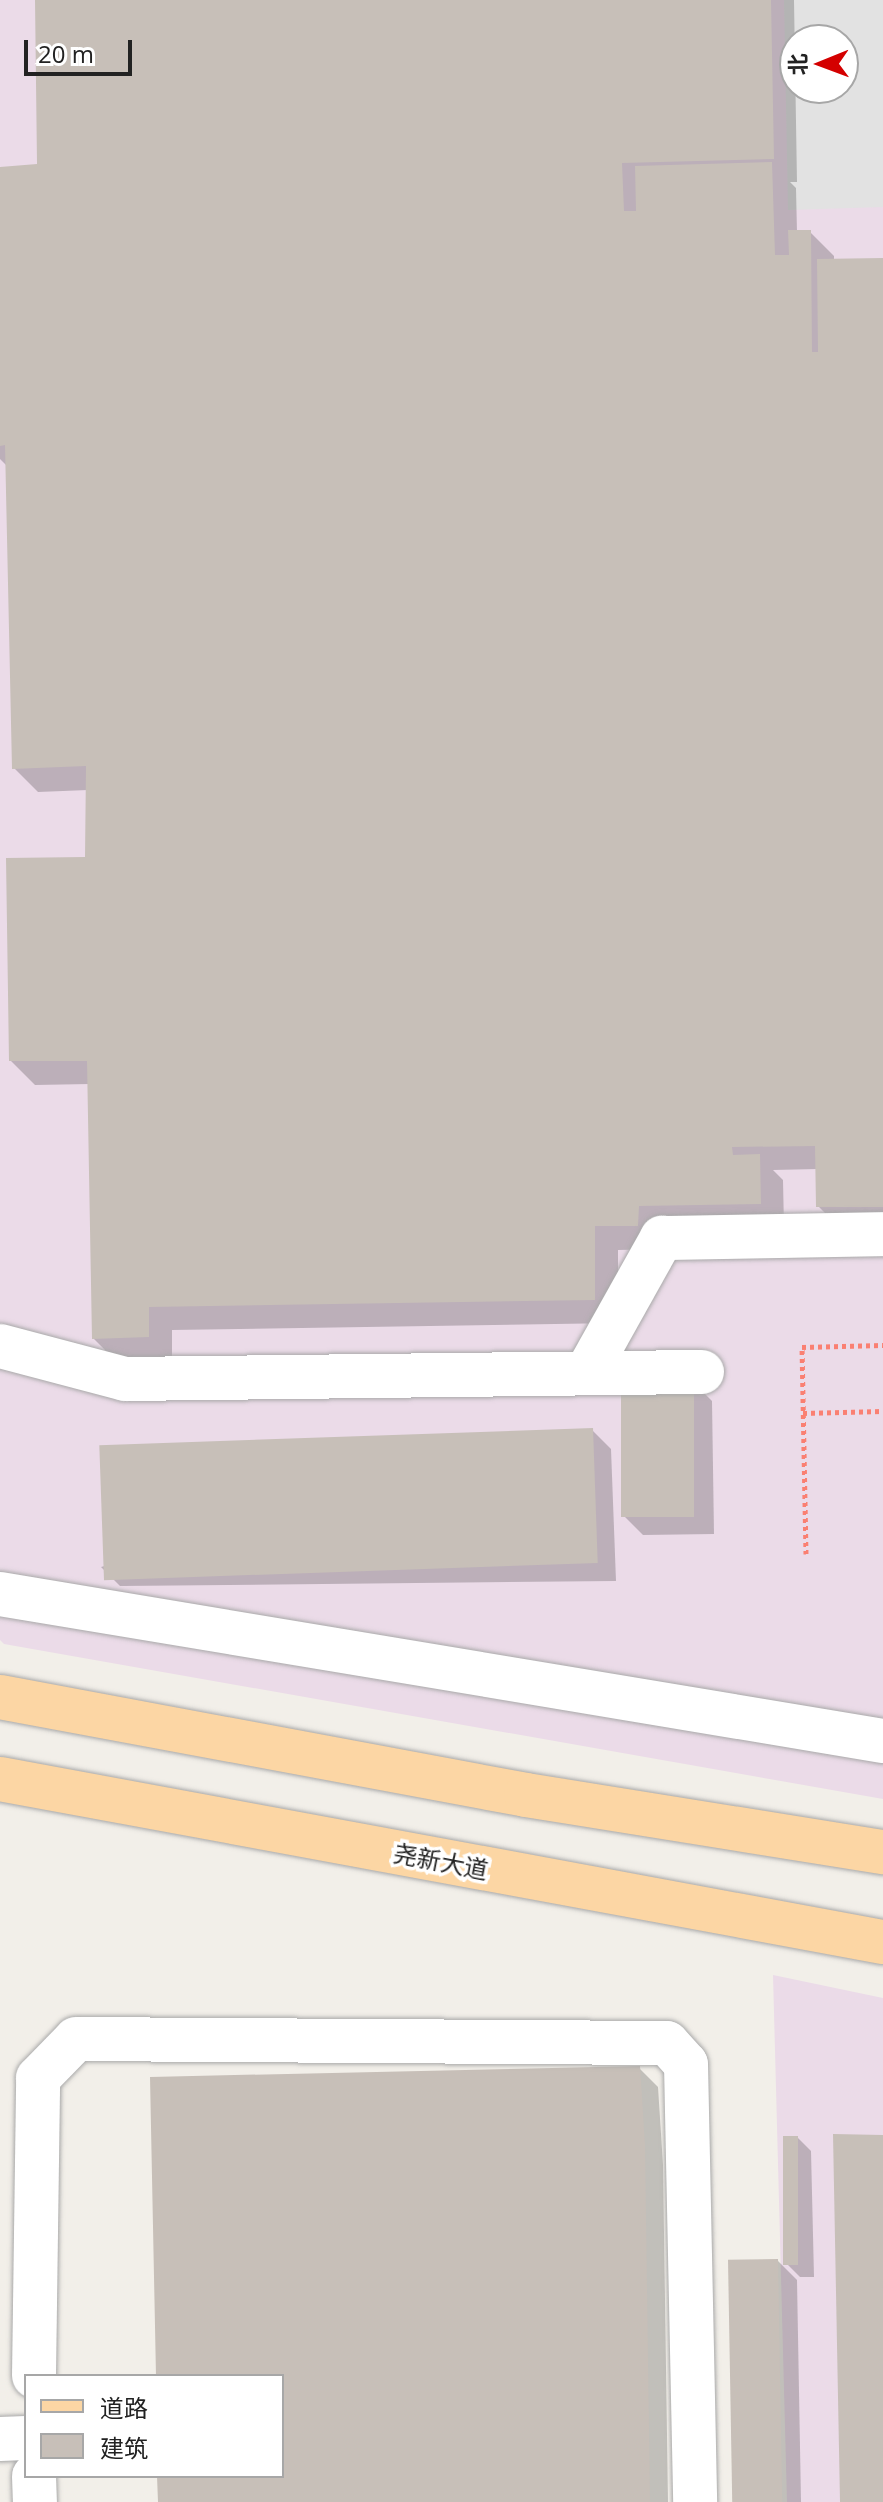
<!DOCTYPE html>
<html>
<head>
<meta charset="utf-8">
<style>
	body { margin:0 }
	#map { position:relative; width:883px; height:2502px; overflow:hidden; background:#f2efe9; font-family:"Open Sans","Noto Sans SC",sans-serif }
	div>[style] { position:absolute }
	.industrial>* { inset:0; background:#ebdbe8 }
	.parking>* { inset:0; background:#e2e2e2 }
	.shadow>* { inset:0; background:#0003 }
	.building>* { inset:0; background:#c7bfb8; transform-origin:0 0 }
	.path>* { height:5px; margin-top:-2.5px; transform-origin:0; background:repeating-linear-gradient(90deg,#fa8072 0 4px,transparent 0 8px) }
	.roads { filter:drop-shadow(0 0 2px #a9a9a9) drop-shadow(0 0 2px #a9a9a9) }
	.minor>* { height:44px; margin:-22px; padding:0 22px; transform-origin:22px; border-radius:22px; background:#fff }
	.major>* { height:44px; margin:-22px; padding:0 22px; transform-origin:22px; border-radius:22px; background:#fcd6a4 }
	span { translate:-50% -50%; white-space:nowrap; text-align:center; line-height:1.15; -webkit-text-stroke:7px #fff; paint-order:stroke }
	.street-label { font-size:24px; color:#222 }
	.legend { position:absolute; left:24px; top:2374px; width:260px; height:104px; box-sizing:border-box; background:#fff; border:2px solid #a7a7a7; margin:0; padding:10px 14px; list-style:none; font-size:24px; color:#222 }
	.legend li { display:flex; align-items:center; gap:16px; height:40px }
	.legend b { width:40px; border:2px solid #a7a7a7 }
	.north { position:absolute; left:779px; top:24px; width:80px; height:80px; box-sizing:border-box; background:#fff; border:2px solid #a7a7a7; border-radius:50%; rotate:269deg; font-size:22px; font-weight:700; line-height:32px; text-align:center; color:#222 }
	.north::after { content:''; display:block; margin:auto; width:28px; height:36px; background:#d40000; clip-path:polygon(50% 0,100% 100%,50% 72%,0 100%) }
	.scale { position:absolute; left:24px; top:40px; width:108px; height:36px; box-sizing:border-box; border:4px solid #222; border-top:0; padding-left:10px; font-size:24px; line-height:28px; white-space:nowrap; color:#222; -webkit-text-stroke:6px #fff; paint-order:stroke }
</style>
</head>
<body>
<div id="map">
	<div class="industrial">
		<div style="clip-path:polygon(evenodd,0 0,883px 0,883px 1799px,4px 1644px,0 1640px,0 0,795px 40px,843px 40px,843px 88px,795px 88px,795px 40px)"></div>
		<div style="clip-path:polygon(773px 1975px,883px 1998px,883px 2502px,787px 2502px)"></div>
	</div>
	<div class="parking">
		<div style="clip-path:polygon(evenodd,784px 0,883px 0,883px 207px,788px 210px,784px 0,795px 40px,843px 40px,843px 88px,795px 88px,795px 40px)"></div>
	</div>
	<div class="shadow">
		<div style="clip-path:polygon(37px 0,794px 0,797px 182px,790px 182px,796px 188px,797px 232px,810px 232px,834px 256px,834px 261px,883px 260px,883px 1230px,842px 1230px,818px 1206px,818px 1169px,773px 1170px,783px 1180px,784px 1227px,662px 1249px,618px 1250px,618px 1323px,172px 1330px,172px 1361px,118px 1363px,94px 1339px,90px 1084px,35px 1085px,11px 1061px,87px 859px,88px 790px,38px 792px,14px 768px,8px 467px,0 459px,0 366px,39px 166px)"></div>
		<div style="clip-path:polygon(693px 1382px,712px 1401px,714px 1534px,643px 1535px,624px 1516px)"></div>
		<div style="clip-path:polygon(592px 1430px,611px 1449px,616px 1581px,120px 1586px,101px 1567px)"></div>
		<div style="clip-path:polygon(639px 2068px,658px 2087px,663px 2165px,668px 2502px,160px 2502px,159px 2476px,282px 2476px,282px 2376px,157px 2376px)"></div>
		<div style="clip-path:polygon(798px 2138px,811px 2151px,814px 2277px,800px 2277px,787px 2264px)"></div>
		<div style="clip-path:polygon(778px 2261px,797px 2280px,801px 2502px,735px 2502px)"></div>
	</div>
	<div class="building">
		<div style="clip-path:polygon(35px 0,771px 0,774px 159px,622px 163px,624px 211px,636px 211px,635px 166px,772px 162px,775px 255px,789px 255px,788px 230px,811px 230px,812px 352px,818px 352px,817px 259px,883px 258px,883px 1207px,816px 1207px,815px 1146px,732px 1147px,733px 1155px,760px 1154px,761px 1204px,639px 1206px,638px 1226px,595px 1226px,595px 1300px,149px 1307px,149px 1337px,92px 1339px,87px 1061px,9px 1061px,6px 858px,85px 857px,86px 766px,12px 769px,5px 445px,0 446px,0 167px,37px 164px)"></div>
		<div style="left:621px;top:1380px;width:73px;height:137px"></div>
		<div style="left:593px;top:1428px;width:135px;height:494px;rotate:88deg"></div>
		<div style="clip-path:polygon(640px 2066px,645px 2145px,650px 2502px,158px 2502px,157px 2476px,282px 2476px,282px 2376px,156px 2376px,150px 2077px)"></div>
		<div style="clip-path:polygon(833px 2134px,883px 2135px,883px 2502px,840px 2502px)"></div>
		<div style="left:783px;top:2136px;width:15px;height:129px"></div>
		<div style="left:778px;top:2259px;width:243px;height:50px;rotate:89deg"></div>
	</div>
	<div class="path">
		<div style="left:803px;top:1413px;width:80px;rotate:-1.4deg"></div>
		<div style="left:806px;top:1554px;width:207px;rotate:-91.1deg"></div>
		<div style="left:802px;top:1347px;width:81px;rotate:-1.4deg"></div>
	</div>
	<div class="roads">
		<div class="minor">
			<div style="left:0;top:1346px;width:129px;rotate:14.8deg"></div>
			<div style="left:125px;top:1379px;width:577px;rotate:-0.7deg"></div>
			<div style="left:587px;top:1372px;width:154px;rotate:-60.8deg"></div>
			<div style="left:662px;top:1238px;width:221px;rotate:-1deg"></div>
			<div style="left:0;top:1594px;width:895px;rotate:9.45deg"></div>
			<div style="left:34px;top:2376px;width:298px;rotate:-89.2deg"></div>
			<div style="left:38px;top:2078px;width:54px;rotate:-45.7deg"></div>
			<div style="left:76px;top:2039px;width:591px;rotate:0.39deg"></div>
			<div style="left:667px;top:2043px;width:28px;rotate:48deg"></div>
			<div style="left:686px;top:2064px;width:438px;rotate:88.8deg"></div>
			<div style="left:0;top:2439px;width:26px;rotate:-2deg"></div>
			<div style="left:34px;top:2476px;width:26px;rotate:88deg"></div>
		</div>
		<div class="major">
			<div style="left:0;top:1697px;width:535px;rotate:10.55deg"></div>
			<div style="left:526px;top:1795px;width:362px;rotate:9.1deg"></div>
			<div style="left:0;top:1779px;width:898px;rotate:10.46deg"></div>
		</div>
	</div>
	<div class="street-label">
		<span style="left:441px;top:1861px;rotate:11deg">尧新大道</span>
	</div>
	<ul class="legend">
	<li><b style="height:10px;background:#fcd6a4"></b>道路</li>
	<li><b style="height:22px;background:#c7bfb8"></b>建筑</li>
	</ul>
	<div class="north">北</div>
	<div class="scale">20 m</div>
</div>
</body>
</html>
